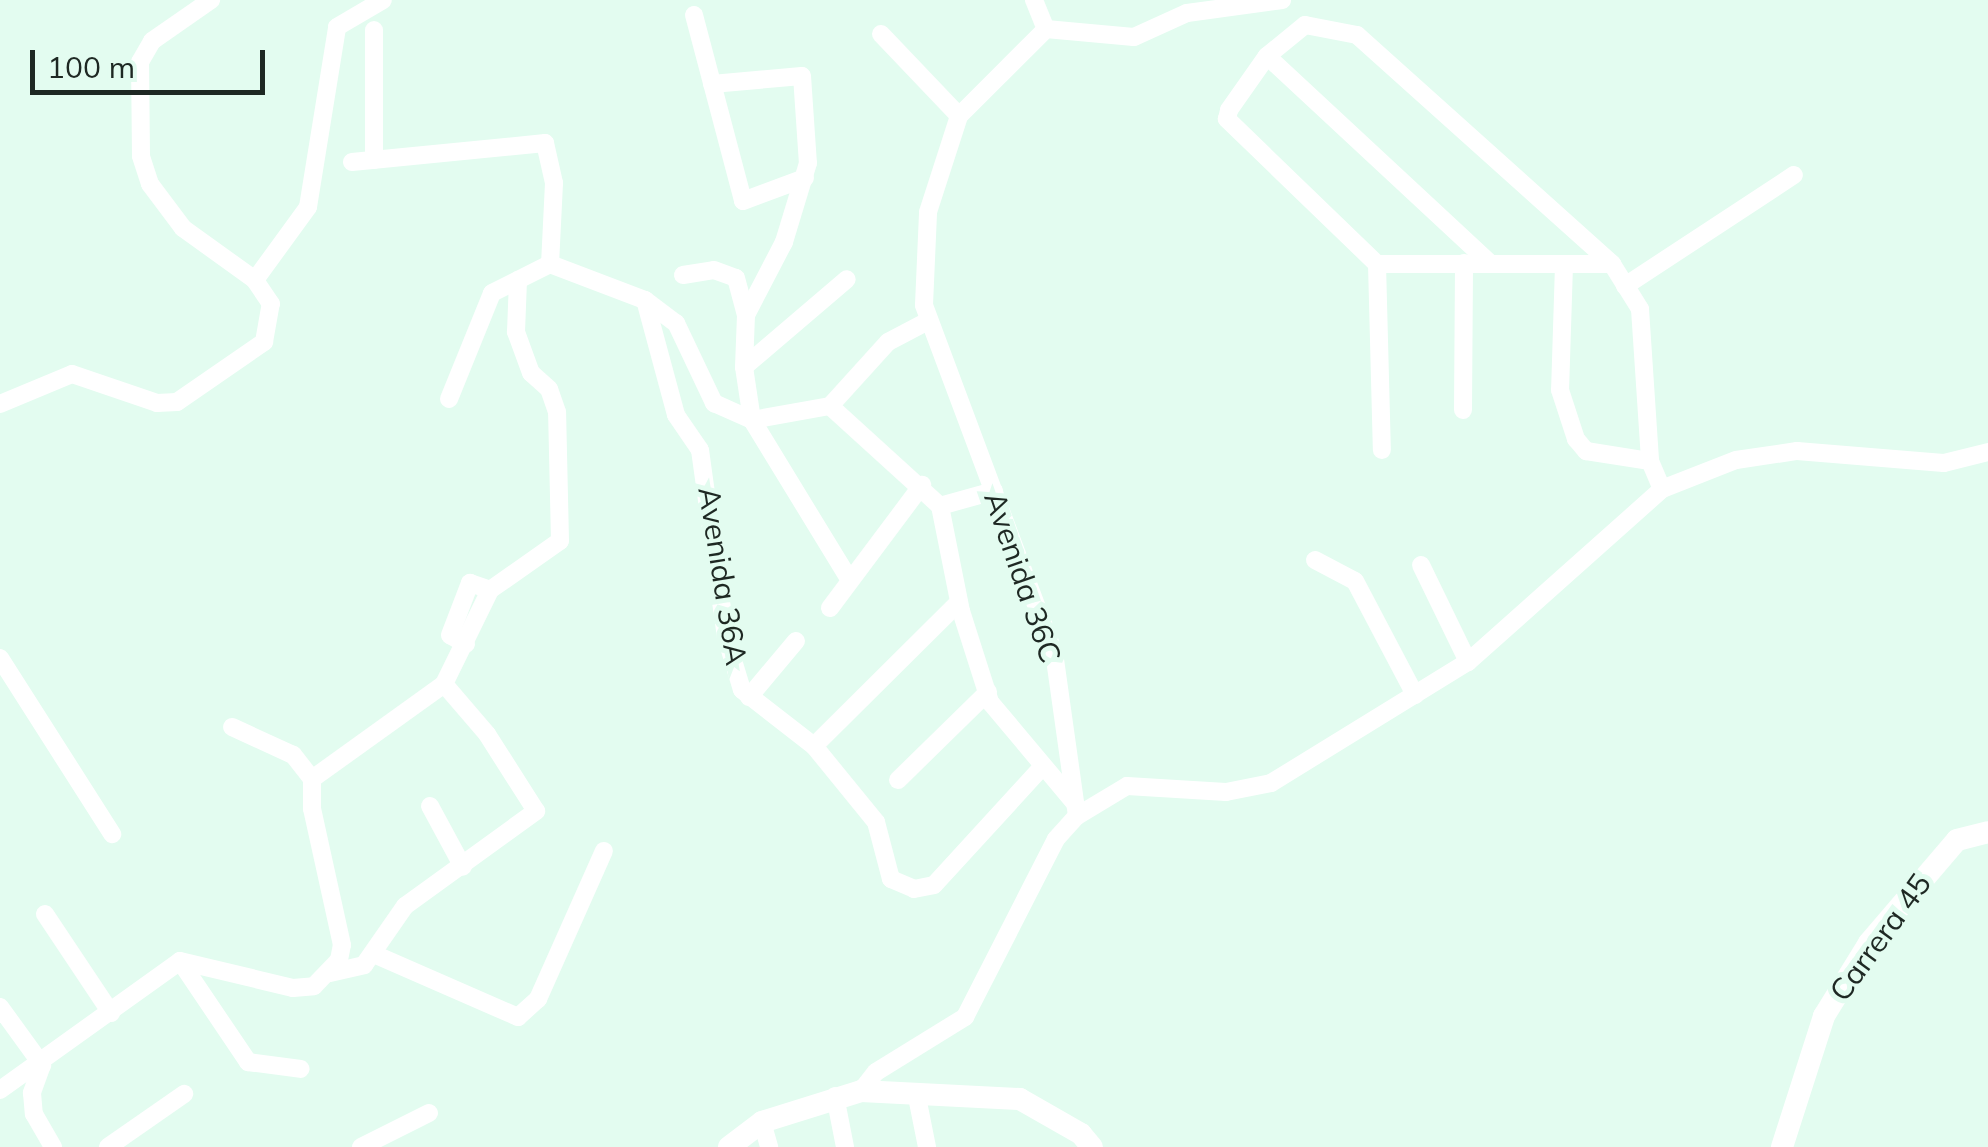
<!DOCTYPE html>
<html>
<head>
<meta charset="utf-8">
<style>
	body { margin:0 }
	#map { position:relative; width:1988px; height:1147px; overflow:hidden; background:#e3fcf0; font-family:Mulish,sans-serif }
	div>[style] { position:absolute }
	.minor>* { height:18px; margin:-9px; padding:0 9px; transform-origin:9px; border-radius:9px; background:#fff }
	.secondary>* { height:22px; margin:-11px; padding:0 11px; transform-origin:11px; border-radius:11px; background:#fff }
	span { translate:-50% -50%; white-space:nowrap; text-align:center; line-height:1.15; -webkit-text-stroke:10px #e3fcf0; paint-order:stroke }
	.street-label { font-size:30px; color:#1e2823 }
	.scale { position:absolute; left:30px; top:50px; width:235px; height:45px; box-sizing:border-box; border:5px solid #1e2823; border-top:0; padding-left:12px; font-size:30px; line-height:35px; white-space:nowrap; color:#1e2823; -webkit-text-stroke:8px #e3fcf0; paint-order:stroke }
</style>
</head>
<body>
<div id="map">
	<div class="minor">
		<div style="left:1034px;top:0;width:31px;rotate:68deg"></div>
		<div style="left:694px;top:15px;width:192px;rotate:75.2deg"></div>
		<div style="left:743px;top:201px;width:66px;rotate:-20.4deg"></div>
		<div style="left:1046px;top:29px;width:88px;rotate:5.2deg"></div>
		<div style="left:1134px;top:37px;width:58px;rotate:-24.4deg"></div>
		<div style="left:1187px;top:13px;width:96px;rotate:-7.8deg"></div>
		<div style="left:374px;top:30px;width:130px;rotate:90deg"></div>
		<div style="left:881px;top:34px;width:113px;rotate:46.4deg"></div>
		<div style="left:1267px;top:56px;width:304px;rotate:42.9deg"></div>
		<div style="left:712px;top:84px;width:90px;rotate:-5.1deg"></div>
		<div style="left:802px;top:76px;width:87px;rotate:86.1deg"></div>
		<div style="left:808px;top:163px;width:83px;rotate:106.9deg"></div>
		<div style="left:784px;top:242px;width:82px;rotate:117.5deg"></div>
		<div style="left:746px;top:315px;width:52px;rotate:92.2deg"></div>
		<div style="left:744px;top:367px;width:54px;rotate:81.4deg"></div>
		<div style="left:752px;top:420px;width:184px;rotate:58.6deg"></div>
		<div style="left:352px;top:162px;width:194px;rotate:-5.6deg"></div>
		<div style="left:545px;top:143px;width:41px;rotate:77.3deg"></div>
		<div style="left:554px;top:183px;width:81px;rotate:92.8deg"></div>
		<div style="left:1377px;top:264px;width:186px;rotate:88.5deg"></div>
		<div style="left:1612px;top:264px;width:235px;rotate:180deg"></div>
		<div style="left:1377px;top:264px;width:209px;rotate:-136deg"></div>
		<div style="left:1227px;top:119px;width:9px;rotate:-77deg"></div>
		<div style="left:1229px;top:110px;width:66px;rotate:-54.9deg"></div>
		<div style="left:1267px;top:56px;width:49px;rotate:-39.2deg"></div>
		<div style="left:1305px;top:25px;width:53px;rotate:10.9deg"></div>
		<div style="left:1357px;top:35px;width:343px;rotate:41.9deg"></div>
		<div style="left:1612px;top:264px;width:53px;rotate:58.1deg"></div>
		<div style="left:1640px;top:309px;width:152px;rotate:86.2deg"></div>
		<div style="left:1650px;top:461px;width:30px;rotate:67deg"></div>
		<div style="left:1564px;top:265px;width:125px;rotate:91.8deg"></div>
		<div style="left:1560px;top:390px;width:52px;rotate:71.9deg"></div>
		<div style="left:1576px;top:439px;width:16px;rotate:50deg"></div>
		<div style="left:1586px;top:451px;width:65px;rotate:8.9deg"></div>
		<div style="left:683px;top:275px;width:31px;rotate:-9deg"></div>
		<div style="left:714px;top:270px;width:23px;rotate:20deg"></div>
		<div style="left:736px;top:278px;width:38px;rotate:75deg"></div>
		<div style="left:255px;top:280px;width:90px;rotate:-54deg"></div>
		<div style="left:308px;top:207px;width:182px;rotate:-80.8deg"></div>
		<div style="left:337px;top:27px;width:53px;rotate:-30.4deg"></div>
		<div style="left:1625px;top:286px;width:202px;rotate:-33.3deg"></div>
		<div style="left:645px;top:300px;width:119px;rotate:74.9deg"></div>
		<div style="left:676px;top:415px;width:42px;rotate:55.6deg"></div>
		<div style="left:700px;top:450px;width:189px;rotate:82.1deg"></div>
		<div style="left:726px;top:637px;width:55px;rotate:73.2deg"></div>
		<div style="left:742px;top:690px;width:91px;rotate:37.9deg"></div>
		<div style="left:814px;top:746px;width:98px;rotate:50.8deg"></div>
		<div style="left:876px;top:822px;width:59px;rotate:75.3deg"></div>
		<div style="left:891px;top:879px;width:25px;rotate:23deg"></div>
		<div style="left:914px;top:889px;width:20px;rotate:-11deg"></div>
		<div style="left:934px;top:885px;width:160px;rotate:-47.5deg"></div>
		<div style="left:744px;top:367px;width:135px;rotate:-40.5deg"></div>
		<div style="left:449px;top:399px;width:114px;rotate:-67.9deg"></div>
		<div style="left:492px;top:293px;width:65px;rotate:-26.6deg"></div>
		<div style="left:550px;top:264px;width:102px;rotate:20.8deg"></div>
		<div style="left:645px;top:300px;width:39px;rotate:37deg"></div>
		<div style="left:676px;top:323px;width:89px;rotate:64.6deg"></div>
		<div style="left:714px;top:403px;width:42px;rotate:24.1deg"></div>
		<div style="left:752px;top:420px;width:79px;rotate:-10.2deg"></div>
		<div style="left:830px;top:406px;width:86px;rotate:-47.8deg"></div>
		<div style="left:888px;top:342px;width:43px;rotate:-27.8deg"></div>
		<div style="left:0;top:404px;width:78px;rotate:-22.6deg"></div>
		<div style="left:72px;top:374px;width:90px;rotate:18.8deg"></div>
		<div style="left:157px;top:403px;width:20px;rotate:-3deg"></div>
		<div style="left:177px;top:402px;width:106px;rotate:-34.6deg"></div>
		<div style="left:264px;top:342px;width:39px;rotate:-80deg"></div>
		<div style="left:271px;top:304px;width:29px;rotate:-124deg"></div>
		<div style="left:255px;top:280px;width:89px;rotate:-144.2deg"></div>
		<div style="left:183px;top:228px;width:55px;rotate:-126.9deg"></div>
		<div style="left:150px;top:184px;width:29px;rotate:-108deg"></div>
		<div style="left:141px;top:156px;width:94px;rotate:-90.6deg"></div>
		<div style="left:140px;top:62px;width:24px;rotate:-60deg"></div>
		<div style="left:152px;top:41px;width:72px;rotate:-34.8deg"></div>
		<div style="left:830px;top:406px;width:149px;rotate:42.3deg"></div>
		<div style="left:940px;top:506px;width:107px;rotate:78.7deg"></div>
		<div style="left:961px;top:611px;width:96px;rotate:72.3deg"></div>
		<div style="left:990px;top:702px;width:131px;rotate:50deg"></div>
		<div style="left:1463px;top:410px;width:147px;rotate:-89.6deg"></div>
		<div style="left:940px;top:506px;width:56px;rotate:-15.5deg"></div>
		<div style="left:1315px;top:560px;width:45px;rotate:27.7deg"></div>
		<div style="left:1355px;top:581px;width:129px;rotate:62.2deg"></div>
		<div style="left:1421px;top:565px;width:108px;rotate:64.1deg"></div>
		<div style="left:830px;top:608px;width:154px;rotate:-53.2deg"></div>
		<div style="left:466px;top:644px;width:18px;rotate:-151deg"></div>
		<div style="left:450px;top:635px;width:56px;rotate:-69deg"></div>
		<div style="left:470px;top:583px;width:21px;rotate:19deg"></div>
		<div style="left:0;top:658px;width:209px;rotate:57.5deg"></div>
		<div style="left:749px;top:697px;width:73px;rotate:-50deg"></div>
		<div style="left:814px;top:746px;width:204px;rotate:-44.8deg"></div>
		<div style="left:312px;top:779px;width:163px;rotate:-35.7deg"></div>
		<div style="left:444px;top:684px;width:105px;rotate:-63.9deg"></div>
		<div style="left:490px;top:590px;width:85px;rotate:-35deg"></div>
		<div style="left:560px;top:541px;width:129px;rotate:-91.3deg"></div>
		<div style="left:557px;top:412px;width:24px;rotate:-109deg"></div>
		<div style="left:549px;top:389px;width:24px;rotate:-138deg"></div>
		<div style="left:531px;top:373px;width:44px;rotate:-110.1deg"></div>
		<div style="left:516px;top:332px;width:52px;rotate:-87.8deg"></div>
		<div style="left:898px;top:780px;width:126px;rotate:-44.4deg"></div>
		<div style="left:430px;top:806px;width:69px;rotate:61.6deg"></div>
		<div style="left:1077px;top:816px;width:58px;rotate:-31deg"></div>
		<div style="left:1127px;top:786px;width:99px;rotate:3.5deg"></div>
		<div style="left:1226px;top:792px;width:46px;rotate:-11.3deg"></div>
		<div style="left:1271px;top:783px;width:231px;rotate:-31.6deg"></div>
		<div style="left:1468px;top:662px;width:260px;rotate:-41.7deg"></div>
		<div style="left:1662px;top:489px;width:79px;rotate:-21.4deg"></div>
		<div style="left:1736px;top:460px;width:62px;rotate:-8.4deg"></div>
		<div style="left:1797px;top:451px;width:147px;rotate:4.7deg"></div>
		<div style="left:1944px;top:463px;width:45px;rotate:-14deg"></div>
		<div style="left:45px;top:914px;width:119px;rotate:56.3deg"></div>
		<div style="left:376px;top:955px;width:155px;rotate:23.6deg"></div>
		<div style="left:518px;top:1017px;width:27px;rotate:-42deg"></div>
		<div style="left:538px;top:999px;width:162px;rotate:-66deg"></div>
		<div style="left:180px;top:961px;width:122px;rotate:56deg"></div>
		<div style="left:248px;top:1062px;width:53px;rotate:7.5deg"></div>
		<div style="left:330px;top:973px;width:35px;rotate:-13deg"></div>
		<div style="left:364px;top:965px;width:72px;rotate:-55.2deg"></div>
		<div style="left:405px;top:906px;width:162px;rotate:-35.9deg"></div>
		<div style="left:536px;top:811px;width:91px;rotate:-122.5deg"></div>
		<div style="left:487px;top:734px;width:66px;rotate:-130.7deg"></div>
		<div style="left:0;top:1007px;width:72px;rotate:54.1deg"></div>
		<div style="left:42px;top:1065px;width:30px;rotate:110deg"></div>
		<div style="left:32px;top:1093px;width:21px;rotate:85deg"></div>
		<div style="left:34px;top:1114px;width:38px;rotate:60deg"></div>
		<div style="left:0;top:1090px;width:221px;rotate:-35.6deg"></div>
		<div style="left:180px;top:961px;width:116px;rotate:13.4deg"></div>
		<div style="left:293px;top:988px;width:21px;rotate:-5deg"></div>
		<div style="left:314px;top:986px;width:36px;rotate:-46deg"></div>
		<div style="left:339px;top:960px;width:15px;rotate:-79deg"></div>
		<div style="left:342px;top:945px;width:139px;rotate:-102.4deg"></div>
		<div style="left:312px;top:809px;width:30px;rotate:-90deg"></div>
		<div style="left:312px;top:779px;width:31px;rotate:-128deg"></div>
		<div style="left:293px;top:755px;width:67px;rotate:-155.3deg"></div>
		<div style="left:861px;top:1091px;width:24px;rotate:-52deg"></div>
		<div style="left:876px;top:1072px;width:105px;rotate:-31.7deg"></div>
		<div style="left:965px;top:1017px;width:200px;rotate:-62.9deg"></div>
		<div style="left:1056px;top:839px;width:31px;rotate:-48deg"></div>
		<div style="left:1077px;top:816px;width:165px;rotate:-98deg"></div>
		<div style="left:1054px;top:653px;width:371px;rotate:-110.5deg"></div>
		<div style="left:924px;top:305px;width:93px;rotate:-87.5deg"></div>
		<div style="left:928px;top:212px;width:101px;rotate:-72.1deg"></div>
		<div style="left:959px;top:116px;width:123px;rotate:-45deg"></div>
		<div style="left:835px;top:1096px;width:52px;rotate:78.9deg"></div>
		<div style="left:917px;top:1097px;width:51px;rotate:78.7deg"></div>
		<div style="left:762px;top:1122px;width:26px;rotate:74deg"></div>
		<div style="left:108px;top:1147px;width:93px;rotate:-34.9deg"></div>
		<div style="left:361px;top:1147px;width:76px;rotate:-26.6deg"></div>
	</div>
	<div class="secondary">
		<div style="left:729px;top:1147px;width:41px;rotate:-37.1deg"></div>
		<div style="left:762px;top:1122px;width:104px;rotate:-17.4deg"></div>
		<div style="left:861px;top:1091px;width:159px;rotate:2.9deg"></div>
		<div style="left:1020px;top:1099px;width:70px;rotate:29.8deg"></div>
		<div style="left:1081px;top:1134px;width:17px;rotate:50deg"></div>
		<div style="left:1782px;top:1147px;width:138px;rotate:-72.2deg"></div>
		<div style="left:1824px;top:1016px;width:86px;rotate:-58.3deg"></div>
		<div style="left:1869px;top:943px;width:135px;rotate:-49.5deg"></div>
		<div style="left:1957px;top:840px;width:32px;rotate:-14deg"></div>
	</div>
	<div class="street-label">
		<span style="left:723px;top:576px;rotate:81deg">Avenida 36A</span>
		<span style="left:1023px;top:577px;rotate:71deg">Avenida 36C</span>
		<span style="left:1880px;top:937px;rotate:-54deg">Carrera 45</span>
	</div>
	<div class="scale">100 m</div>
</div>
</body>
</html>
